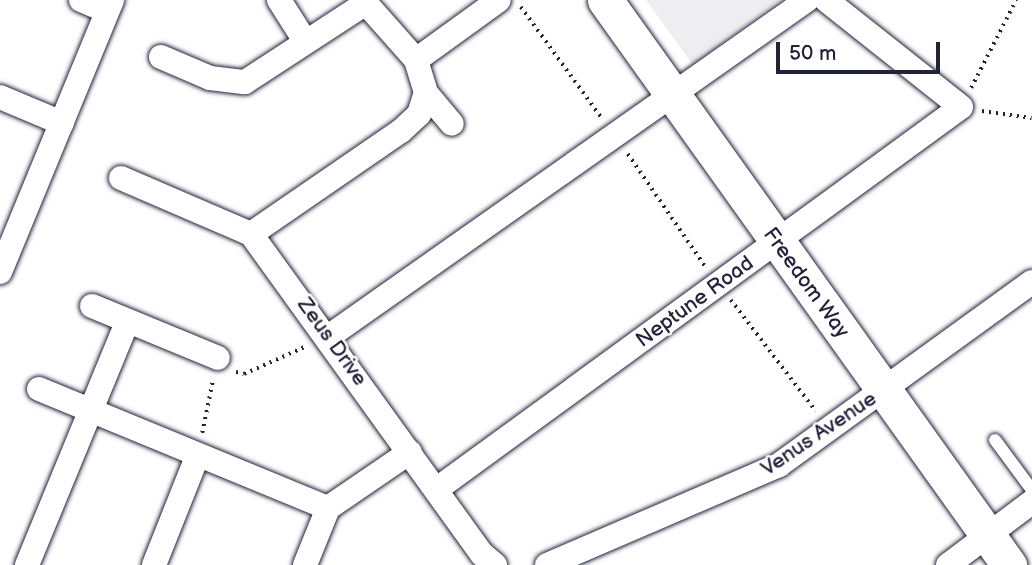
<!DOCTYPE html>
<html>
<head>
<meta charset="utf-8">
<style>
	body { margin:0 }
	#map { position:relative; width:1032px; height:565px; overflow:hidden; background:#fff; font-family:"Balsamiq Sans",sans-serif }
	div>[style] { position:absolute }
	.built>* { inset:0; background:#eeeef1 }
	.path>* { height:3.5px; margin-top:-1.75px; transform-origin:0; background:repeating-linear-gradient(90deg,#22223b 0 2px,transparent 0 7px) }
	.roads { filter:drop-shadow(0 0 2px #22223b) drop-shadow(0 0 2px #22223b) }
	.lane>* { height:12px; margin:-6px; padding:0 6px; transform-origin:6px; border-radius:6px; background:#fff }
	.street>* { height:24px; margin:-12px; padding:0 12px; transform-origin:12px; border-radius:12px; background:#fff }
	.secondary>* { height:35px; margin:-17.5px; padding:0 17.5px; transform-origin:17.5px; border-radius:17.5px; background:#fff }
	span { translate:-50% -50%; white-space:nowrap; text-align:center; line-height:1.15; -webkit-text-stroke:5px #fff; paint-order:stroke }
	.street-label { font-size:21px; color:#22223b }
	.scale { position:absolute; left:776px; top:42px; width:164px; height:32px; box-sizing:border-box; border:4px solid #22223b; border-top:0; padding-left:9px; font-size:21px; line-height:24px; white-space:nowrap; color:#22223b; -webkit-text-stroke:5px #fff; paint-order:stroke }
</style>
</head>
<body>
<div id="map">
	<div class="built">
		<div style="clip-path:polygon(646px 0,780px 0,693px 65px)"></div>
	</div>
	<div class="path">
		<div style="left:521px;top:7px;width:136px;rotate:54deg"></div>
		<div style="left:971px;top:88px;width:99px;rotate:-62.9deg"></div>
		<div style="left:982px;top:111px;width:50px;rotate:8deg"></div>
		<div style="left:628px;top:154px;width:136px;rotate:55.5deg"></div>
		<div style="left:731px;top:300px;width:140px;rotate:52.6deg"></div>
		<div style="left:236px;top:372px;width:8px;rotate:14deg"></div>
		<div style="left:244px;top:374px;width:69px;rotate:-24deg"></div>
		<div style="left:202px;top:433px;width:55px;rotate:-78.5deg"></div>
	</div>
	<div class="roads">
		<div class="lane">
			<div style="left:995px;top:440px;width:62px;rotate:53.5deg"></div>
		</div>
		<div class="street">
			<div style="left:81px;top:0;width:28px;rotate:23deg"></div>
			<div style="left:279px;top:0;width:49px;rotate:57.6deg"></div>
			<div style="left:363px;top:0;width:80px;rotate:48.5deg"></div>
			<div style="left:416px;top:60px;width:34px;rotate:73deg"></div>
			<div style="left:426px;top:93px;width:40px;rotate:50deg"></div>
			<div style="left:161px;top:57px;width:53px;rotate:23.2deg"></div>
			<div style="left:210px;top:78px;width:35px;rotate:7deg"></div>
			<div style="left:245px;top:82px;width:145px;rotate:-33.1deg"></div>
			<div style="left:416px;top:60px;width:102px;rotate:-35.9deg"></div>
			<div style="left:0;top:97px;width:67px;rotate:22.8deg"></div>
			<div style="left:121px;top:178px;width:142px;rotate:23.3deg"></div>
			<div style="left:251px;top:234px;width:395px;rotate:54.2deg"></div>
			<div style="left:482px;top:554px;width:17px;rotate:40deg"></div>
			<div style="left:251px;top:234px;width:182px;rotate:-34.5deg"></div>
			<div style="left:401px;top:131px;width:25px;rotate:-43deg"></div>
			<div style="left:419px;top:114px;width:22px;rotate:-72deg"></div>
			<div style="left:0;top:272px;width:294px;rotate:-67.6deg"></div>
			<div style="left:92px;top:306px;width:136px;rotate:22.4deg"></div>
			<div style="left:328px;top:337px;width:586px;rotate:-35.13deg"></div>
			<div style="left:39px;top:389px;width:313px;rotate:22.4deg"></div>
			<div style="left:437px;top:489px;width:648px;rotate:-36.09deg"></div>
			<div style="left:961px;top:107px;width:172px;rotate:-141.6deg"></div>
			<div style="left:27px;top:565px;width:263px;rotate:-67.6deg"></div>
			<div style="left:154px;top:565px;width:116px;rotate:-68.3deg"></div>
			<div style="left:305px;top:565px;width:61px;rotate:-68deg"></div>
			<div style="left:328px;top:508px;width:99px;rotate:-34.3deg"></div>
			<div style="left:547px;top:565px;width:253px;rotate:-23.3deg"></div>
			<div style="left:779px;top:465px;width:312px;rotate:-35.9deg"></div>
			<div style="left:948px;top:565px;width:105px;rotate:-36.9deg"></div>
		</div>
		<div class="secondary">
			<div style="left:605px;top:0;width:695px;rotate:54.43deg"></div>
		</div>
	</div>
	<div class="street-label">
		<span style="left:806px;top:283px;rotate:54deg">Freedom Way</span>
		<span style="left:695px;top:302px;rotate:-36deg">Neptune Road</span>
		<span style="left:332px;top:342px;rotate:54deg">Zeus Drive</span>
		<span style="left:819px;top:434px;rotate:-34deg">Venus Avenue</span>
	</div>
	<div class="scale">50 m</div>
</div>
</body>
</html>
